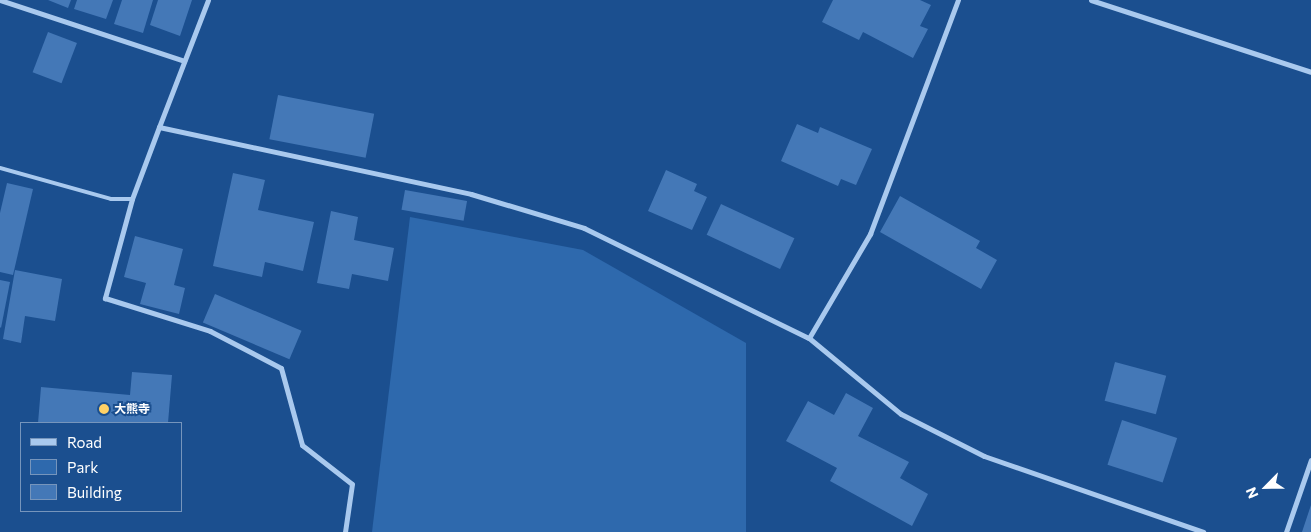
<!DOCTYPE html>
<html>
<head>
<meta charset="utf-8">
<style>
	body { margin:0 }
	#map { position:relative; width:1311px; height:532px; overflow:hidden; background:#1b4f8f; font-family:Commissioner,"Noto Sans JP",sans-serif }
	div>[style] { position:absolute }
	.green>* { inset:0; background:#2e69ad }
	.building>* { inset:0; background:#4478b7; transform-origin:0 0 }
	.service>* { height:4px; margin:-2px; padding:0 2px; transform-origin:2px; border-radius:2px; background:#a9c9ee }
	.minor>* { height:5px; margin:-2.5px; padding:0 2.5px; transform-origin:2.5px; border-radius:2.5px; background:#a9c9ee }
	.dots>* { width:14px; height:14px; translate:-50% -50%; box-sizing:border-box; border:2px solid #1b4f8f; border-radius:50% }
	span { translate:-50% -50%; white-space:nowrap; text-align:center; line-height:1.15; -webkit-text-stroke:4px #1b4f8f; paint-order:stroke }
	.poi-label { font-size:12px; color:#fff; font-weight:700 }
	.left { translate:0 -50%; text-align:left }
	.legend { position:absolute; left:20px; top:422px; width:162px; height:90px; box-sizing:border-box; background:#1b4f8f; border:1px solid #7695bc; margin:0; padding:6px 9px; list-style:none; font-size:15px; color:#fff }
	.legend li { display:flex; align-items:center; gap:10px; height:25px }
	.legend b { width:25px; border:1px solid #7695bc }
	.north { position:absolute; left:1241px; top:462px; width:50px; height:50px; -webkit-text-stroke:4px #1b4f8f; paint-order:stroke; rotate:247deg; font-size:14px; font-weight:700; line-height:20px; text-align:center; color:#fff }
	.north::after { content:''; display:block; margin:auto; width:18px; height:22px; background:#fff; clip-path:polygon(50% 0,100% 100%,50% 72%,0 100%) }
</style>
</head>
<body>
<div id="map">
	<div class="green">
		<div style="clip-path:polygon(410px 217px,583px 250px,746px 343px,746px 532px,372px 532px)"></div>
	</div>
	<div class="building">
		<div style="clip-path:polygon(48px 0,71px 0,68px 8px)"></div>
		<div style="clip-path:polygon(77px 0,113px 0,106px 19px,74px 9px)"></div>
		<div style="clip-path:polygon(122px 0,153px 0,143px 33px,114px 24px)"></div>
		<div style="clip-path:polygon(158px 0,192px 0,180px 36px,150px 25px)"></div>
		<div style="clip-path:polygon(833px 0,920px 0,931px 5px,920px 26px,928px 29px,913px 58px,863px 32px,859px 40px,822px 22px)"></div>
		<div style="left:48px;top:32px;width:31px;height:43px;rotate:21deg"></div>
		<div style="left:278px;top:95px;width:98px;height:45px;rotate:11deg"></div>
		<div style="clip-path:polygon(797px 124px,818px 133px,820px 127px,872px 149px,856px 185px,841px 179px,838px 186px,781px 161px)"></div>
		<div style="clip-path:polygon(666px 170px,697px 184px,694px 191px,707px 197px,692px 230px,648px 211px)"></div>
		<div style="clip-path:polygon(233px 173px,265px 180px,258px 210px,314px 222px,303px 271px,265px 262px,262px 277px,213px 266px)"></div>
		<div style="clip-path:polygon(7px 183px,33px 189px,13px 275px,0 272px,0 213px)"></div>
		<div style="left:405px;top:190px;width:63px;height:20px;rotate:10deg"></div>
		<div style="clip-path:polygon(900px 196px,980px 241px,976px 248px,997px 260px,981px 289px,880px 232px)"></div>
		<div style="left:721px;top:204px;width:81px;height:34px;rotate:25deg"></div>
		<div style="clip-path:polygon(331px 211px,358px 217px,354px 240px,394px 248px,388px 281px,352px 274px,349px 289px,317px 283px)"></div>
		<div style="clip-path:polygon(135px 236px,183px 249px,174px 285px,185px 288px,179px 314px,140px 304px,146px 283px,124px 277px)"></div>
		<div style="clip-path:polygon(15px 270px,62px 279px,55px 321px,25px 316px,21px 343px,3px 339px)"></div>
		<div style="clip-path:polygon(0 280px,10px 282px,1px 328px,0 327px)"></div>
		<div style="left:215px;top:294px;width:94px;height:31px;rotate:23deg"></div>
		<div style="left:1115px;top:362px;width:53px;height:40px;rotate:15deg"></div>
		<div style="clip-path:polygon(132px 372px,172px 375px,168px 423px,38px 423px,41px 387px,130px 395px)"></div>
		<div style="clip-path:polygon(846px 393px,873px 408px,858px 436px,909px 462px,900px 478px,928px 494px,912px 526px,830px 481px,837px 468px,786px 441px,808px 401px,834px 415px)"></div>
		<div style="left:1122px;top:420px;width:58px;height:47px;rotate:18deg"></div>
		<div style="clip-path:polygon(1311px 505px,1311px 532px,1302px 532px)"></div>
	</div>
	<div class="service">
		<div style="left:0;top:168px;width:115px;rotate:15.6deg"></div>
		<div style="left:111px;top:199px;width:21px"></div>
	</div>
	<div class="minor">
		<div style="left:0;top:0;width:194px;rotate:18.3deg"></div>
		<div style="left:208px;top:0;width:136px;rotate:111.1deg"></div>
		<div style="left:159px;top:127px;width:319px;rotate:12.1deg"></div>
		<div style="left:471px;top:194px;width:118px;rotate:16.7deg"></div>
		<div style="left:584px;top:228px;width:250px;rotate:26.1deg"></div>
		<div style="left:809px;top:338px;width:119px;rotate:39.6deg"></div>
		<div style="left:901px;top:414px;width:93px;rotate:26.8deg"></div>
		<div style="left:984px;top:456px;width:232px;rotate:19.1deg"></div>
		<div style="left:1091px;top:0;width:231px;rotate:18.1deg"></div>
		<div style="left:159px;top:127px;width:77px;rotate:110.6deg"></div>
		<div style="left:132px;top:199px;width:103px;rotate:105.3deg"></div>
		<div style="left:105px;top:298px;width:110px;rotate:17.4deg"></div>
		<div style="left:210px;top:331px;width:80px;rotate:27.5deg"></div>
		<div style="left:281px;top:368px;width:80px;rotate:74.7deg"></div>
		<div style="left:302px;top:445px;width:63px;rotate:38deg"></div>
		<div style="left:352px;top:484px;width:49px;rotate:98.3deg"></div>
		<div style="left:809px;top:338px;width:121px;rotate:-59.6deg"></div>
		<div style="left:870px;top:234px;width:250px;rotate:-69.4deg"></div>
		<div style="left:1286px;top:532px;width:76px;rotate:-70.9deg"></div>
	</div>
	<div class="dots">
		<div style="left:104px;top:409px;background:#ffd166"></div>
	</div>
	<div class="poi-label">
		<span class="left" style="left:114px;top:409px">大熊寺</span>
	</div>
	<ul class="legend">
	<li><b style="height:6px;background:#a9c9ee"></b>Road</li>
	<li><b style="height:14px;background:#2e69ad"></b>Park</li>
	<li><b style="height:14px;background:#4478b7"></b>Building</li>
	</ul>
	<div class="north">N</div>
</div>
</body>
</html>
